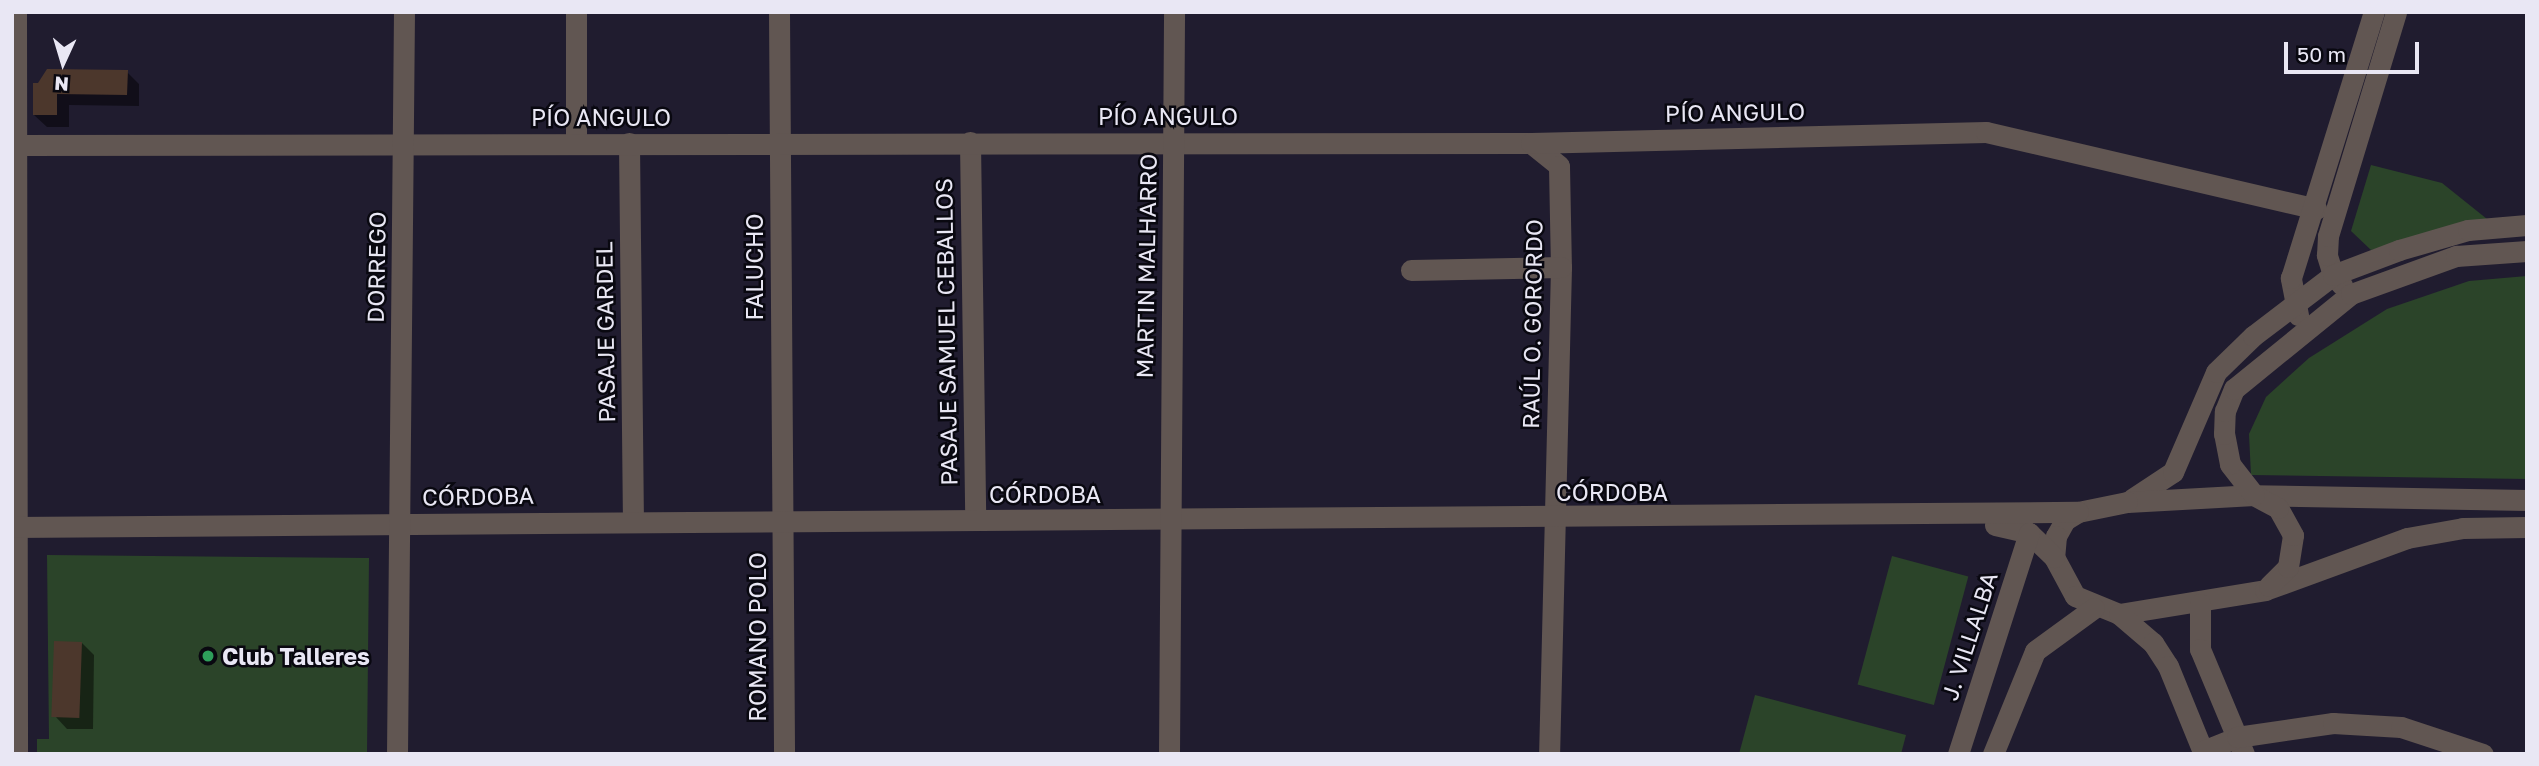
<!DOCTYPE html>
<html>
<head>
<meta charset="utf-8">
<style>
	body { margin:0 }
	#map { position:relative; width:2539px; height:766px; overflow:hidden; background:#201c2f; font-family:"Golos Text",sans-serif }
	div>[style] { position:absolute }
	.green>* { inset:0; background:#2b4429; transform-origin:0 0 }
	.shadow>* { inset:0; background:#0007 }
	.building>* { inset:0; background:#4c372c; transform-origin:0 0 }
	.minor>* { height:21px; margin:-10.5px; padding:0 10.5px; transform-origin:10.5px; border-radius:10.5px; background:#615652 }
	.dots>* { width:19px; height:19px; translate:-50% -50%; box-sizing:border-box; border:4px solid #090810; border-radius:50% }
	span { translate:-50% -50%; white-space:nowrap; text-align:center; line-height:1.15; -webkit-text-stroke:5px #090810; paint-order:stroke }
	.street-label { font-size:23px; color:#e9e7f4 }
	.poi-label { font-size:23px; color:#e9e7f4; font-weight:700 }
	.left { translate:0 -50%; text-align:left }
	.frame { position:absolute; inset:0; border:14px solid #e9e7f4; pointer-events:none }
	.north { position:absolute; left:28px; top:28px; width:70px; height:70px; -webkit-text-stroke:5px #090810; paint-order:stroke; rotate:184deg; font-size:19px; font-weight:700; line-height:28px; text-align:center; color:#e9e7f4 }
	.north::after { content:''; display:block; margin:auto; width:24px; height:32px; background:#e9e7f4; clip-path:polygon(50% 0,100% 100%,50% 72%,0 100%) }
	.scale { position:absolute; left:2284px; top:42px; width:135px; height:32px; box-sizing:border-box; border:4px solid #e9e7f4; border-top:0; padding-left:9px; font-size:21px; line-height:24px; white-space:nowrap; color:#e9e7f4; -webkit-text-stroke:5px #090810; paint-order:stroke }
</style>
</head>
<body>
<div id="map">
	<div class="green">
		<div style="clip-path:polygon(2371px 165px,2442px 183px,2492px 223px,2371px 250px,2351px 231px)"></div>
		<div style="clip-path:polygon(2527px 276px,2527px 479px,2251px 475px,2249px 434px,2266px 397px,2309px 358px,2387px 309px,2469px 281px)"></div>
		<div style="clip-path:polygon(47px 555px,369px 558px,367px 754px,37px 754px,37px 739px,49px 739px)"></div>
		<div style="left:1892px;top:556px;width:79px;height:133px;rotate:15deg"></div>
		<div style="clip-path:polygon(1755px 695px,1906px 735px,1901px 754px,1739px 754px)"></div>
	</div>
	<div class="shadow">
		<div style="clip-path:polygon(127px 72px,139px 84px,139px 106px,69px 105px,69px 127px,47px 127px,34px 115px,35px 85px)"></div>
		<div style="clip-path:polygon(82px 643px,94px 655px,93px 729px,67px 729px,55px 716px)"></div>
	</div>
	<div class="building">
		<div style="clip-path:polygon(47px 69px,128px 70px,127px 95px,57px 94px,57px 115px,33px 115px,33px 83px,38px 83px)"></div>
		<div style="left:54px;top:641px;width:28px;height:76px;rotate:2deg"></div>
	</div>
	<div class="minor">
		<div style="left:16px;top:12px;width:742px;rotate:89.92deg"></div>
		<div style="left:576px;top:12px;width:132px;rotate:90deg"></div>
		<div style="left:779px;top:12px;width:742px;rotate:89.61deg"></div>
		<div style="left:970px;top:142px;width:378px;rotate:89.2deg"></div>
		<div style="left:629px;top:143px;width:378px;rotate:89.4deg"></div>
		<div style="left:1531px;top:143px;width:36px;rotate:39deg"></div>
		<div style="left:1559px;top:166px;width:101px;rotate:88.9deg"></div>
		<div style="left:1561px;top:267px;width:487px;rotate:91.4deg"></div>
		<div style="left:12px;top:145px;width:1519px;rotate:-0.08deg"></div>
		<div style="left:1531px;top:143px;width:455px;rotate:-1.4deg"></div>
		<div style="left:1986px;top:132px;width:339px;rotate:13.1deg"></div>
		<div style="left:1411px;top:270px;width:150px;rotate:-1.1deg"></div>
		<div style="left:2342px;top:285px;width:13px;rotate:-132deg"></div>
		<div style="left:2333px;top:275px;width:21px;rotate:-107deg"></div>
		<div style="left:2327px;top:255px;width:19px;rotate:-87deg"></div>
		<div style="left:2328px;top:236px;width:234px;rotate:-73.1deg"></div>
		<div style="left:2298px;top:315px;width:38px;rotate:-101deg"></div>
		<div style="left:2291px;top:278px;width:279px;rotate:-72.7deg"></div>
		<div style="left:2132px;top:499px;width:49px;rotate:-33.4deg"></div>
		<div style="left:2173px;top:472px;width:109px;rotate:-66.7deg"></div>
		<div style="left:2216px;top:372px;width:52px;rotate:-44.2deg"></div>
		<div style="left:2253px;top:336px;width:101px;rotate:-37.3deg"></div>
		<div style="left:2333px;top:275px;width:71px;rotate:-20.7deg"></div>
		<div style="left:2399px;top:250px;width:72px;rotate:-16.2deg"></div>
		<div style="left:2468px;top:230px;width:59px;rotate:-4.8deg"></div>
		<div style="left:2527px;top:500px;width:273px;rotate:-179deg"></div>
		<div style="left:2254px;top:495px;width:127px;rotate:176.8deg"></div>
		<div style="left:2127px;top:502px;width:50px;rotate:168.5deg"></div>
		<div style="left:2078px;top:512px;width:15px;rotate:148deg"></div>
		<div style="left:2065px;top:520px;width:18px;rotate:119deg"></div>
		<div style="left:2056px;top:536px;width:21px;rotate:95deg"></div>
		<div style="left:2054px;top:557px;width:44px;rotate:61.7deg"></div>
		<div style="left:2075px;top:596px;width:48px;rotate:22.2deg"></div>
		<div style="left:2119px;top:614px;width:148px;rotate:-9.3deg"></div>
		<div style="left:2265px;top:590px;width:151px;rotate:-20.1deg"></div>
		<div style="left:2407px;top:538px;width:57px;rotate:-10.1deg"></div>
		<div style="left:2463px;top:528px;width:64px;rotate:-0.9deg"></div>
		<div style="left:1995px;top:525px;width:35px;rotate:13deg"></div>
		<div style="left:2029px;top:533px;width:35px;rotate:44deg"></div>
		<div style="left:12px;top:527px;width:2066px;rotate:-0.42deg"></div>
		<div style="left:2269px;top:586px;width:27px;rotate:-45deg"></div>
		<div style="left:2288px;top:567px;width:32px;rotate:-81deg"></div>
		<div style="left:2293px;top:535px;width:31px;rotate:-119deg"></div>
		<div style="left:2278px;top:508px;width:27px;rotate:-152deg"></div>
		<div style="left:2254px;top:495px;width:39px;rotate:-128deg"></div>
		<div style="left:2230px;top:464px;width:31px;rotate:-101deg"></div>
		<div style="left:2224px;top:434px;width:23px;rotate:-88deg"></div>
		<div style="left:2225px;top:411px;width:24px;rotate:-68deg"></div>
		<div style="left:2234px;top:389px;width:151px;rotate:-39.1deg"></div>
		<div style="left:2351px;top:294px;width:112px;rotate:-19.9deg"></div>
		<div style="left:2456px;top:256px;width:71px;rotate:-4deg"></div>
		<div style="left:2200px;top:604px;width:45px;rotate:90deg"></div>
		<div style="left:2200px;top:649px;width:114px;rotate:67.3deg"></div>
		<div style="left:2119px;top:614px;width:45px;rotate:40.5deg"></div>
		<div style="left:2153px;top:643px;width:27px;rotate:57deg"></div>
		<div style="left:2168px;top:666px;width:95px;rotate:67.8deg"></div>
		<div style="left:2203px;top:751px;width:37px;rotate:-22deg"></div>
		<div style="left:2237px;top:737px;width:97px;rotate:-8.3deg"></div>
		<div style="left:2333px;top:723px;width:68px;rotate:3.4deg"></div>
		<div style="left:2401px;top:727px;width:86px;rotate:18.2deg"></div>
		<div style="left:397px;top:754px;width:742px;rotate:-89.46deg"></div>
		<div style="left:1169px;top:754px;width:742px;rotate:-89.61deg"></div>
		<div style="left:1958px;top:754px;width:232px;rotate:-72.2deg"></div>
		<div style="left:1993px;top:754px;width:111px;rotate:-67.8deg"></div>
		<div style="left:2035px;top:651px;width:73px;rotate:-36.1deg"></div>
	</div>
	<div class="dots">
		<div style="left:208px;top:656px;background:#2e9e5b"></div>
	</div>
	<div class="street-label">
		<span style="left:1735px;top:112px;rotate:-1deg">PÍO ANGULO</span>
		<span style="left:1168px;top:116px">PÍO ANGULO</span>
		<span style="left:601px;top:117px">PÍO ANGULO</span>
		<span style="left:1146px;top:266px;rotate:-89deg">MARTIN MALHARRO</span>
		<span style="left:376px;top:267px;rotate:-89deg">DORREGO</span>
		<span style="left:754px;top:267px;rotate:-90deg">FALUCHO</span>
		<span style="left:1532px;top:324px;rotate:-89deg">RAÚL O. GORORDO</span>
		<span style="left:605px;top:332px;rotate:-91deg">PASAJE GARDEL</span>
		<span style="left:946px;top:332px;rotate:-91deg">PASAJE SAMUEL CEBALLOS</span>
		<span style="left:1612px;top:492px">CÓRDOBA</span>
		<span style="left:1045px;top:494px">CÓRDOBA</span>
		<span style="left:478px;top:496px;rotate:-1deg">CÓRDOBA</span>
		<span style="left:1969px;top:636px;rotate:-72deg">J. VILLALBA</span>
		<span style="left:757px;top:637px;rotate:-90deg">ROMANO POLO</span>
	</div>
	<div class="poi-label">
		<span class="left" style="left:222px;top:656px">Club Talleres</span>
	</div>
	<div class="frame"></div>
	<div class="north">N</div>
	<div class="scale">50 m</div>
</div>
</body>
</html>
